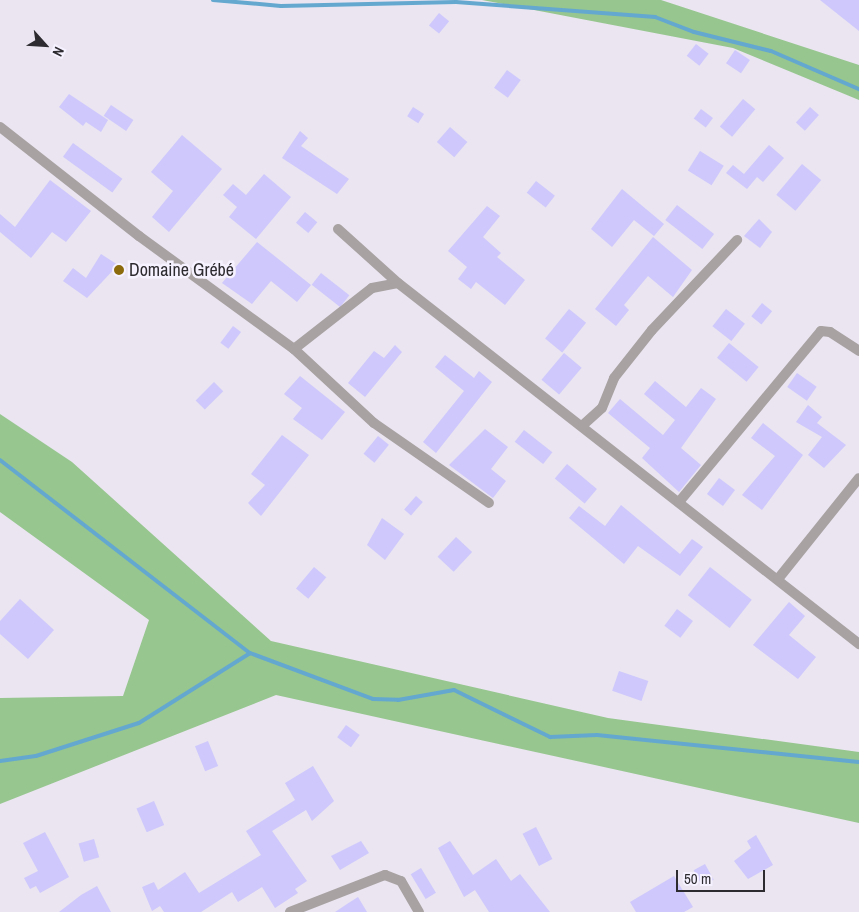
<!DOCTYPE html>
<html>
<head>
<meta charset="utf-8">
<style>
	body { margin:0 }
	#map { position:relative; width:859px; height:912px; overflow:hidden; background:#eae5f1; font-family:"Archivo Narrow",sans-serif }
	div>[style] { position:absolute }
	.forest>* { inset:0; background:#97c68f }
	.stream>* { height:4px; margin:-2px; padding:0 2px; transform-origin:2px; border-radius:2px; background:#64a8cf }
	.building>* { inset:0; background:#cec8fc; transform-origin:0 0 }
	.street>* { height:10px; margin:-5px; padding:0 5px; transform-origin:5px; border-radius:5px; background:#a8a2a2 }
	.dots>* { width:14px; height:14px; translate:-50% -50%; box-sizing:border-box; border:2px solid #f7f2ff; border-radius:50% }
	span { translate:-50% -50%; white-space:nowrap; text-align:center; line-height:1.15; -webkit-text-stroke:5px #f7f2ff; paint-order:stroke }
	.poi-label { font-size:18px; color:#2d2b30 }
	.left { translate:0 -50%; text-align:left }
	.north { position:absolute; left:20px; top:20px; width:50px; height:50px; -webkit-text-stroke:4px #f7f2ff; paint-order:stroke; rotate:116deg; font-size:14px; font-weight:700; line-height:20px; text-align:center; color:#2d2b30 }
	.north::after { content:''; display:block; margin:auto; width:18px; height:22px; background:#2d2b30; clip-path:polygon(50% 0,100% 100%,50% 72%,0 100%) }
	.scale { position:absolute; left:676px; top:870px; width:89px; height:22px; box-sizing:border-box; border:2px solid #2d2b30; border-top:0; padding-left:6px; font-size:15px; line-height:18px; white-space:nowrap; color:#2d2b30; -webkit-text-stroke:4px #f7f2ff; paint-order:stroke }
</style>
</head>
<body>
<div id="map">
	<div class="forest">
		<div style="clip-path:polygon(482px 0,661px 0,859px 65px,859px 100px,733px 48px)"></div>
		<div style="clip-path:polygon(0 414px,72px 462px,271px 641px,608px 718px,859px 752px,859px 823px,276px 695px,0 804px,0 698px,123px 696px,149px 620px,0 512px)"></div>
	</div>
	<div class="stream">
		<div style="left:213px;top:0;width:68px;rotate:5deg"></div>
		<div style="left:281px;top:6px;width:175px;rotate:-1.3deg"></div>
		<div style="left:456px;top:2px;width:200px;rotate:4.3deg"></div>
		<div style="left:655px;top:17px;width:42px;rotate:21deg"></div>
		<div style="left:694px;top:32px;width:79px;rotate:13.9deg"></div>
		<div style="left:771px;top:51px;width:96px;rotate:23.4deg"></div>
		<div style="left:0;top:460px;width:316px;rotate:37.7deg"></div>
		<div style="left:250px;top:653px;width:131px;rotate:20.5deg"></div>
		<div style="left:373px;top:699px;width:25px;rotate:2deg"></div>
		<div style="left:398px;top:700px;width:57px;rotate:-10.1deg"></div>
		<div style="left:454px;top:690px;width:107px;rotate:26.1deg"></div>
		<div style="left:550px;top:737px;width:47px;rotate:-2.4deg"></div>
		<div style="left:597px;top:735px;width:263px;rotate:5.9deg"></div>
		<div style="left:0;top:761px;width:36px;rotate:-8deg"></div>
		<div style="left:36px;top:756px;width:108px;rotate:-17.8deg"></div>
		<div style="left:139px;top:723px;width:131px;rotate:-32.2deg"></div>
	</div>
	<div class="building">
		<div style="clip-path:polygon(820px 0,859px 0,859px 31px)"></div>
		<div style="left:439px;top:13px;width:13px;height:16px;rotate:39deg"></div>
		<div style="left:696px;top:44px;width:16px;height:15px;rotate:38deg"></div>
		<div style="left:735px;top:50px;width:18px;height:16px;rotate:34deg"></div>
		<div style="left:507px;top:70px;width:17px;height:22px;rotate:36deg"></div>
		<div style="clip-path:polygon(69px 94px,108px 120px,101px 132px,86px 122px,83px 126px,59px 107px)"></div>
		<div style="left:743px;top:99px;width:16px;height:36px;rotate:40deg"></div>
		<div style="left:111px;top:105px;width:27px;height:13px;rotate:34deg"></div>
		<div style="left:413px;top:107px;width:13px;height:11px;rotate:32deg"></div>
		<div style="left:810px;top:107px;width:12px;height:21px;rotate:42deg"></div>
		<div style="left:701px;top:109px;width:15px;height:12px;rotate:37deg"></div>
		<div style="left:450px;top:127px;width:23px;height:20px;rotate:41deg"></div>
		<div style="clip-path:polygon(300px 131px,308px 138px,301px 146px,349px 179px,337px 194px,282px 158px)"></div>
		<div style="clip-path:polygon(182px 135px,222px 169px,169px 232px,152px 217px,173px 191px,151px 172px)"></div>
		<div style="left:73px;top:143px;width:61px;height:17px;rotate:36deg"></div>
		<div style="clip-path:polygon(769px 145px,784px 158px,763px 182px,757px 177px,747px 189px,726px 173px,733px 165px,744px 174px)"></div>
		<div style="left:700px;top:151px;width:28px;height:23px;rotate:32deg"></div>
		<div style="left:802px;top:164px;width:25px;height:40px;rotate:40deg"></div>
		<div style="clip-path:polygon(264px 174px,291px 197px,256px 239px,229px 217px,237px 207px,223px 195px,233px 184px,246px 195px)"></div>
		<div style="clip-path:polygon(50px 180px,91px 211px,66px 242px,52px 232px,31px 258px,0 232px,0 214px,15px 227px)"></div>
		<div style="left:536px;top:181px;width:24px;height:15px;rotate:38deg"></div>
		<div style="clip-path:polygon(622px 189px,664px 224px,654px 236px,634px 220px,612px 247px,591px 229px)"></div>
		<div style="left:677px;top:205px;width:47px;height:19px;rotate:38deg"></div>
		<div style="clip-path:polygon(487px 206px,500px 216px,483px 237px,501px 253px,497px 257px,525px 280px,505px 305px,476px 282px,471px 289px,458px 279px,467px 267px,448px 251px)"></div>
		<div style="left:305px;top:212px;width:16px;height:14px;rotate:40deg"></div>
		<div style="clip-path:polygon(759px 219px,772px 232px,760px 248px,744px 236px)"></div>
		<div style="clip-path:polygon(653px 237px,692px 270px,673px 297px,648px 276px,624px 305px,629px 310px,616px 326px,595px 309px)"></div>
		<div style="clip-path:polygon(257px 242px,311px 285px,297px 302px,271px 281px,252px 304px,222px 283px)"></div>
		<div style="clip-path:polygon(101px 254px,118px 265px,87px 298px,63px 281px,73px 268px,86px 278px)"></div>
		<div style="left:321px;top:273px;width:36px;height:15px;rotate:38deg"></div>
		<div style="left:762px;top:303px;width:13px;height:17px;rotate:39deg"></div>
		<div style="left:569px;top:309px;width:22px;height:38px;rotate:39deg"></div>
		<div style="left:726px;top:309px;width:24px;height:22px;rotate:38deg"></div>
		<div style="left:233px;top:326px;width:10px;height:21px;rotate:37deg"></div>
		<div style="left:729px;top:343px;width:38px;height:19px;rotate:39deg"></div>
		<div style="clip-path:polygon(395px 345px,402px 352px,365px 397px,348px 383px,374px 351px,384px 358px)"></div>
		<div style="left:564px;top:353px;width:23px;height:35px;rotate:40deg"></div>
		<div style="clip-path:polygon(445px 355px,474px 378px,479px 371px,492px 382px,436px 453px,423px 442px,464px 391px,435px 367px)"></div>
		<div style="left:797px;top:373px;width:24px;height:17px;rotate:35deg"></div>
		<div style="clip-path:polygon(300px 376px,345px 412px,322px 440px,293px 419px,302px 408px,284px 394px)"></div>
		<div style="clip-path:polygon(655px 381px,686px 407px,701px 388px,716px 399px,681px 448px,701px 465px,679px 492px,642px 458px,650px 448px,608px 413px,620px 399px,663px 435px,675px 420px,644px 394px)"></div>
		<div style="left:214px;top:382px;width:13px;height:26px;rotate:45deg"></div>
		<div style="clip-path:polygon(808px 405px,822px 417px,817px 423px,846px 445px,824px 468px,808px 455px,822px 437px,796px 422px)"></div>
		<div style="clip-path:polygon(763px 423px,803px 455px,762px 510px,742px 495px,775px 456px,751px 438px)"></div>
		<div style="clip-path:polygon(485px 429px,508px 447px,491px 469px,506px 481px,493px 498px,449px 465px)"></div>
		<div style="left:524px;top:430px;width:36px;height:15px;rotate:38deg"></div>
		<div style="clip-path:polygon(282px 435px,309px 455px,261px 516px,248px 503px,265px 485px,251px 474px)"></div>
		<div style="left:378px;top:436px;width:14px;height:23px;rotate:39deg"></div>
		<div style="left:567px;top:464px;width:39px;height:19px;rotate:40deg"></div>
		<div style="left:719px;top:478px;width:20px;height:20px;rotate:37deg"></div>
		<div style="left:416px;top:496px;width:9px;height:18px;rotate:41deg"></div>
		<div style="clip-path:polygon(621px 505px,680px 554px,692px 539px,703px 547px,680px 576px,638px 546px,624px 564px,569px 518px,579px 506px,605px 526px)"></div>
		<div style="clip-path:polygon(382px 518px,404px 534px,385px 560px,367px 545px)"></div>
		<div style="left:456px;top:537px;width:22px;height:27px;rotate:43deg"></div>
		<div style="left:314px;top:567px;width:16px;height:28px;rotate:40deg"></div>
		<div style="left:710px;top:567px;width:53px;height:36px;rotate:38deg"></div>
		<div style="clip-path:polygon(20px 599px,54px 630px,28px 659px,0 634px,0 621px)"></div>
		<div style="clip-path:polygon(789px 602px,805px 616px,789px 635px,816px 657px,798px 679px,753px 645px)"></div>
		<div style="left:677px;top:609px;width:20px;height:21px;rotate:37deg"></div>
		<div style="left:619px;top:671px;width:31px;height:21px;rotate:19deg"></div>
		<div style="left:346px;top:725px;width:17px;height:15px;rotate:36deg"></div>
		<div style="left:208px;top:741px;width:27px;height:14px;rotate:68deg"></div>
		<div style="clip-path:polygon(313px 766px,334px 801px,312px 821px,306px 810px,272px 831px,307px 881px,295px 889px,298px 893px,275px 908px,262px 887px,238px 902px,232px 892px,201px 912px,164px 912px,160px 906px,152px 911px,142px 887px,154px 882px,158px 890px,185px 872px,199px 893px,261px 855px,246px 831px,295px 800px,285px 783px)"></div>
		<div style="left:154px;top:801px;width:26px;height:19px;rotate:67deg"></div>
		<div style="left:536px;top:827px;width:36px;height:15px;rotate:63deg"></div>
		<div style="clip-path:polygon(45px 832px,69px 877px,40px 893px,36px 886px,30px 889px,24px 878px,38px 871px,23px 843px)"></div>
		<div style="clip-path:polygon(756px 835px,773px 865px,748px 879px,734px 861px,751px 848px,747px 841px)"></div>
		<div style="left:94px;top:839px;width:19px;height:16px;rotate:74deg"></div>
		<div style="clip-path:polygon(361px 841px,369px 853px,340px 870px,331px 856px)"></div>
		<div style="clip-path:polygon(450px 841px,473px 875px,496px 859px,511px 881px,520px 874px,550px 912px,489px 912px,475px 890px,464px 897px,438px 848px)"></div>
		<div style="left:705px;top:864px;width:18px;height:13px;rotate:61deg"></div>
		<div style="left:421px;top:868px;width:29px;height:12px;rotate:59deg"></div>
		<div style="clip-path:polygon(674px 876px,693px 907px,684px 912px,636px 912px,630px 902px)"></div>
		<div style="clip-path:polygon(97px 886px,111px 912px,59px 912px,81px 895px)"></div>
		<div style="clip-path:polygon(358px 897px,367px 912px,335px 912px,347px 904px)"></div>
	</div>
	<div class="street">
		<div style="left:0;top:127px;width:177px;rotate:38.1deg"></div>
		<div style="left:139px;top:236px;width:192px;rotate:36.1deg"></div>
		<div style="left:294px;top:349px;width:99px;rotate:-38deg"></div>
		<div style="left:372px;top:288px;width:26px;rotate:-11deg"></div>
		<div style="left:398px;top:283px;width:586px;rotate:38.06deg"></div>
		<div style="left:338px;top:229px;width:81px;rotate:42deg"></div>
		<div style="left:294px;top:349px;width:109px;rotate:42.8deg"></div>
		<div style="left:374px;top:423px;width:140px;rotate:34.8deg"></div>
		<div style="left:583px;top:425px;width:25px;rotate:-42deg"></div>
		<div style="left:602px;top:408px;width:32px;rotate:-68deg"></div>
		<div style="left:614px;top:378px;width:61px;rotate:-51.6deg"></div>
		<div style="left:652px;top:330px;width:124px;rotate:-46.6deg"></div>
		<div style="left:679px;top:502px;width:222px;rotate:-50.3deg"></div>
		<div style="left:821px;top:331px;width:9px;rotate:6deg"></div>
		<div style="left:830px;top:332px;width:35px;rotate:33deg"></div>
		<div style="left:778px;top:579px;width:129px;rotate:-51.3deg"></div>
		<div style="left:290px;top:912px;width:102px;rotate:-21.3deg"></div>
		<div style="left:385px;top:875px;width:17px;rotate:21deg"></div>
		<div style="left:401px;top:881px;width:36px;rotate:60deg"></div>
	</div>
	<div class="dots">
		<div style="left:119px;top:270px;background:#8b6b0b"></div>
	</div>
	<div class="poi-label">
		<span class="left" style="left:129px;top:270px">Domaine Grébé</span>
	</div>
	<div class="north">N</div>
	<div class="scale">50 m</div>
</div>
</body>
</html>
